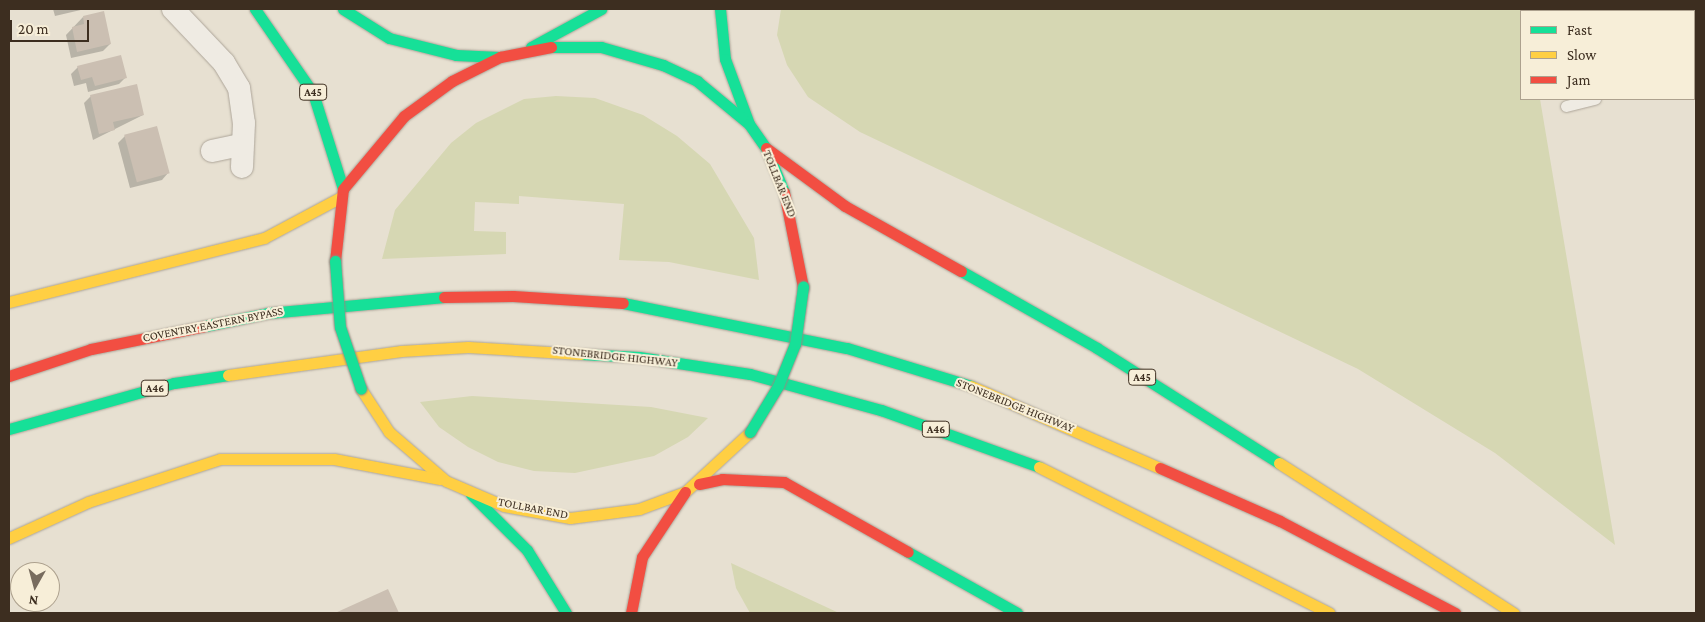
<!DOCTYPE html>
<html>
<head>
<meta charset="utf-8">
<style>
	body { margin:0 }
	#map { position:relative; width:1705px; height:622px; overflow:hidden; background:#e7e0d1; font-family:"Crimson Pro",serif }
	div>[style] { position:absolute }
	.green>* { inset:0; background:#d6d7b3 }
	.shadow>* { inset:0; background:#0003 }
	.building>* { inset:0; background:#cbbfb2; transform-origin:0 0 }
	.roads { filter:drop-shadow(0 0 1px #ada599) drop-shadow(0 0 1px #ada599) }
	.lane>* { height:11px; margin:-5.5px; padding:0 5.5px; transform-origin:5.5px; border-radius:5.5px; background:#efebe3 }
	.street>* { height:22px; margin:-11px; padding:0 11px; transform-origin:11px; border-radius:11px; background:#efebe3 }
	.fast>* { height:11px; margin:-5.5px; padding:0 5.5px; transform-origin:5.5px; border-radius:5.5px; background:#16e098 }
	.slow>* { height:11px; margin:-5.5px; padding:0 5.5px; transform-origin:5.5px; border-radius:5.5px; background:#ffcf43 }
	.jam>* { height:11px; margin:-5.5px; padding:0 5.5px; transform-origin:5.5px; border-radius:5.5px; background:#f24e42 }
	.bridges { filter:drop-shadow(0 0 1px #928b80) drop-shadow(0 0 1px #928b80) }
	.fast-bridge>* { height:11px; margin:-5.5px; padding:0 5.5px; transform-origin:5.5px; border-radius:5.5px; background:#16e098 }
	span { translate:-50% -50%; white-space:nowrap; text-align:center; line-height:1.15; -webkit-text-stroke:4px #f7eed8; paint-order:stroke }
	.shield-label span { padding:1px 4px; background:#f7eed8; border:1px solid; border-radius:4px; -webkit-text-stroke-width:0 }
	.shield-label { font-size:11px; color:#3d2e20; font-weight:700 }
	.street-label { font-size:12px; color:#3d2e20 }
	.frame { position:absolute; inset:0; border:10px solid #3d2e20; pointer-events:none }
	.legend { position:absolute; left:1520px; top:10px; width:175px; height:90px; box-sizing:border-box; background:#f7eed8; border:1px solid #ada18e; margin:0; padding:6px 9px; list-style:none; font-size:15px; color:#3d2e20 }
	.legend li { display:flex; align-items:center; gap:10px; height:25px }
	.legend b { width:25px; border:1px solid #ada18e }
	.north { position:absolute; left:10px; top:562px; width:50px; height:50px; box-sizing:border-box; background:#f7eed8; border:1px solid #ada18e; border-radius:50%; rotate:187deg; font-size:14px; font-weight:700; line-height:20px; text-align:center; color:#3d2e20 }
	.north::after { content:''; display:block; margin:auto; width:18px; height:22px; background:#786c5e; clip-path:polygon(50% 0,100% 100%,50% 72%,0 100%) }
	.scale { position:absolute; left:10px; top:20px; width:79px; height:22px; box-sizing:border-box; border:2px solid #3d2e20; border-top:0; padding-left:6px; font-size:15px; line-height:18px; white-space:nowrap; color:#3d2e20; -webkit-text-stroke:4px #f7eed8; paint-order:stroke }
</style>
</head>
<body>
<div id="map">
	<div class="green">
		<div style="clip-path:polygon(781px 9px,1524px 9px,1521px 99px,1540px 99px,1615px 545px,1495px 453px,1358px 369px,860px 132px,808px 97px,787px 65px,777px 35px)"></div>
		<div style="clip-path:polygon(556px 96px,595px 98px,643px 115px,677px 136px,710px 164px,754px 238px,759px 280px,669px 262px,619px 260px,624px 204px,519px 196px,519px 204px,475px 202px,474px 231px,506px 232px,506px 254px,382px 259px,395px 210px,451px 143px,476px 123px,524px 99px)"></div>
		<div style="clip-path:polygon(472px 396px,651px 407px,708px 418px,688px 437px,654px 456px,575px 473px,534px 471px,498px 462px,468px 447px,439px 427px,420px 402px)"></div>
		<div style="clip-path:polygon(731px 563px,839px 613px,750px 613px,736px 588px)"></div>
	</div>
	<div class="shadow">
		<div style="clip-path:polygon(53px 9px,85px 9px,55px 16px)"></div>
		<div style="clip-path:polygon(83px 17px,110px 44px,103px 51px,71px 58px,66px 35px)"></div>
		<div style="clip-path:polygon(78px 67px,126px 77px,119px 84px,88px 92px,86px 83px,74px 86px,71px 74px)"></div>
		<div style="clip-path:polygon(91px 96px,143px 115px,93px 140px,84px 103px)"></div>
		<div style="clip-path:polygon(125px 136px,168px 173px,162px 180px,130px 188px,118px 143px)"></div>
		<div style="clip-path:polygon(388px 591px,398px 613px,338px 613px)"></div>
	</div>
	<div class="building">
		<div style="clip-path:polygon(104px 11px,111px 44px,77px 52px,72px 27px,84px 24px,83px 16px)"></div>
		<div style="clip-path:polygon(121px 55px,127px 78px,95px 86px,92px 77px,81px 80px,77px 66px)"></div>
		<div style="clip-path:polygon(137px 84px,144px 115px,113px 122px,115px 130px,99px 134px,90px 95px)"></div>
		<div style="left:157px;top:126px;width:49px;height:34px;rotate:75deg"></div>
		<div style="clip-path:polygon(388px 589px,399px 613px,335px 613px)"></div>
	</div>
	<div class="roads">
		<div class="lane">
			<div style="left:1601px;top:11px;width:12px;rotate:-9deg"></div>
			<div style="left:1694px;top:74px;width:2px"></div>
			<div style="left:1566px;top:106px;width:30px;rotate:-14deg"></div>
		</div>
		<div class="street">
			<div style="left:173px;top:9px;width:74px;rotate:46.6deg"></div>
			<div style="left:224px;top:63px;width:29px;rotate:59deg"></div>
			<div style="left:239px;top:88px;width:35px;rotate:82deg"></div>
			<div style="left:244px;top:123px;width:44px;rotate:92.6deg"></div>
			<div style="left:212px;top:151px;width:30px;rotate:-12deg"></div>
		</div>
		<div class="fast">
			<div style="left:255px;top:9px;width:102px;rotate:55.4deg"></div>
			<div style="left:313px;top:93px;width:101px;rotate:72.6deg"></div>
			<div style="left:343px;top:9px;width:54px;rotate:32.2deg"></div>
			<div style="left:389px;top:38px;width:69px;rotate:14.2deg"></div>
			<div style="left:456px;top:55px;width:43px;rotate:2.7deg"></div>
			<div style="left:720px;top:9px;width:50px;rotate:84.3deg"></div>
			<div style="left:725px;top:59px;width:69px;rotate:69.7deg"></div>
			<div style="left:531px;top:47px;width:80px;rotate:-28.5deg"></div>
			<div style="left:551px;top:47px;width:50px"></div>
			<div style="left:601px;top:47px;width:65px;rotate:16.2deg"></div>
			<div style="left:663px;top:65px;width:38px;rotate:25deg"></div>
			<div style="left:697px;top:81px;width:67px;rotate:39.6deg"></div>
			<div style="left:749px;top:124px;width:29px;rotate:55deg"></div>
			<div style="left:766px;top:148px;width:48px;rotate:67.8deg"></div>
			<div style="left:961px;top:271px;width:156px;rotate:29.5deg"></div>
			<div style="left:1097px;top:348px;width:215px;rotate:32.3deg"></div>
			<div style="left:623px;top:303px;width:228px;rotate:11.4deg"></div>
			<div style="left:847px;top:348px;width:130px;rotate:17deg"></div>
			<div style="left:205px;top:326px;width:64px;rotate:-11.7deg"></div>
			<div style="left:268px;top:313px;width:177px;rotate:-5.2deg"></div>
			<div style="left:581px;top:354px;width:58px;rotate:3deg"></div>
			<div style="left:639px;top:357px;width:112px;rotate:8.7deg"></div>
			<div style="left:750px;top:374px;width:136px;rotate:15.4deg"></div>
			<div style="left:881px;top:410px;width:168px;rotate:19.8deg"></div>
			<div style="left:9px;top:429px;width:171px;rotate:-15.6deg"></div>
			<div style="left:174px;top:383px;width:55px;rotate:-8.4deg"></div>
			<div style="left:471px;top:494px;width:79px;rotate:45deg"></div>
			<div style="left:527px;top:550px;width:74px;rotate:58.2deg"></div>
			<div style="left:908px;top:552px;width:125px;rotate:29.2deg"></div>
		</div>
		<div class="slow">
			<div style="left:9px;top:302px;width:263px;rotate:-14.1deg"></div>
			<div style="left:264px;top:238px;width:87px;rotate:-28deg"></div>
			<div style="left:228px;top:375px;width:175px;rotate:-7.9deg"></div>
			<div style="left:401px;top:351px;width:67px;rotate:-3.4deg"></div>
			<div style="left:468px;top:347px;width:113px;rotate:3.5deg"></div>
			<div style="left:971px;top:386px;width:206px;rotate:23.5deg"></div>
			<div style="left:361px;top:389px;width:51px;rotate:56.9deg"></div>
			<div style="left:389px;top:432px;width:75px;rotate:40.7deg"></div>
			<div style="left:446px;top:481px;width:63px;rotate:23.3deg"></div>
			<div style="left:504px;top:506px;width:67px;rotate:10.3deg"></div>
			<div style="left:570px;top:518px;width:70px;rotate:-7.4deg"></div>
			<div style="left:639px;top:509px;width:49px;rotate:-20.3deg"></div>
			<div style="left:685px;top:492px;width:88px;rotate:-42.7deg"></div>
			<div style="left:1279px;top:463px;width:279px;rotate:32.6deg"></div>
			<div style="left:1039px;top:467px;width:325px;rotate:26.7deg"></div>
			<div style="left:9px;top:538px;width:87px;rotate:-24.5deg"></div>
			<div style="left:88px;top:502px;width:139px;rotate:-18deg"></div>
			<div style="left:220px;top:459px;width:114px"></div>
			<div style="left:334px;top:459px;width:108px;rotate:10.7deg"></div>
		</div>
		<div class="jam">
			<div style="left:766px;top:148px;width:98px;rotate:36.3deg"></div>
			<div style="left:845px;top:206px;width:133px;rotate:29.3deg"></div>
			<div style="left:784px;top:192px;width:97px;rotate:78.7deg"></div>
			<div style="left:335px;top:261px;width:72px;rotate:-83.7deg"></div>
			<div style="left:343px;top:189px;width:95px;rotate:-50.1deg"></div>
			<div style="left:404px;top:116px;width:59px;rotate:-36.1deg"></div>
			<div style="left:452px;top:81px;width:54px;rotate:-26.6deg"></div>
			<div style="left:500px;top:57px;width:52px;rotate:-11.1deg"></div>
			<div style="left:444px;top:297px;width:69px;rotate:-0.8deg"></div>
			<div style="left:513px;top:296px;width:110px;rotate:3.6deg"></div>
			<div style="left:9px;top:376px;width:86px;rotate:-18.2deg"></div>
			<div style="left:91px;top:349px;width:116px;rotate:-11.4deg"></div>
			<div style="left:1160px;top:468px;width:131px;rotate:23.8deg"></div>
			<div style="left:1280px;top:521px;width:198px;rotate:27.7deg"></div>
			<div style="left:699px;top:484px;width:24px;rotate:-12deg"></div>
			<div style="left:722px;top:479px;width:62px;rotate:2.8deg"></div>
			<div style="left:784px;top:482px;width:142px;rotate:29.4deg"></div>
			<div style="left:631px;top:613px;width:57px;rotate:-78.9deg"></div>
			<div style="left:642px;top:557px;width:78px;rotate:-56.5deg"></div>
		</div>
	</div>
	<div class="bridges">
		<div class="fast-bridge">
			<div style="left:335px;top:261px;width:66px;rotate:85.7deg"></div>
			<div style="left:340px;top:327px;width:65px;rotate:71.3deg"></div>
			<div style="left:750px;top:432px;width:54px;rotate:-58.7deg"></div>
			<div style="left:778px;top:386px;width:45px;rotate:-68deg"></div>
			<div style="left:795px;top:344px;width:58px;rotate:-82deg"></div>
		</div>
	</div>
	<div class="shield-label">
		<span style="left:313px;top:92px">A45</span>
		<span style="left:1142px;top:377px">A45</span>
		<span style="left:155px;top:388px">A46</span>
		<span style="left:936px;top:429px">A46</span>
	</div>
	<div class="street-label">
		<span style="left:779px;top:184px;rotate:68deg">TOLLBAR END</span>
		<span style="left:213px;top:325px;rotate:-11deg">COVENTRY EASTERN BYPASS</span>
		<span style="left:615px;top:357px;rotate:6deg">STONEBRIDGE HIGHWAY</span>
		<span style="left:1015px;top:406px;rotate:22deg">STONEBRIDGE HIGHWAY</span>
		<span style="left:533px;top:509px;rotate:11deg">TOLLBAR END</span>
	</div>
	<div class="frame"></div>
	<ul class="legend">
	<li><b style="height:6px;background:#16e098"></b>Fast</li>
	<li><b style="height:6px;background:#ffcf43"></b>Slow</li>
	<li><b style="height:6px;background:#f24e42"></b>Jam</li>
	</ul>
	<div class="north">N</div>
	<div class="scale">20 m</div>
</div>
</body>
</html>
